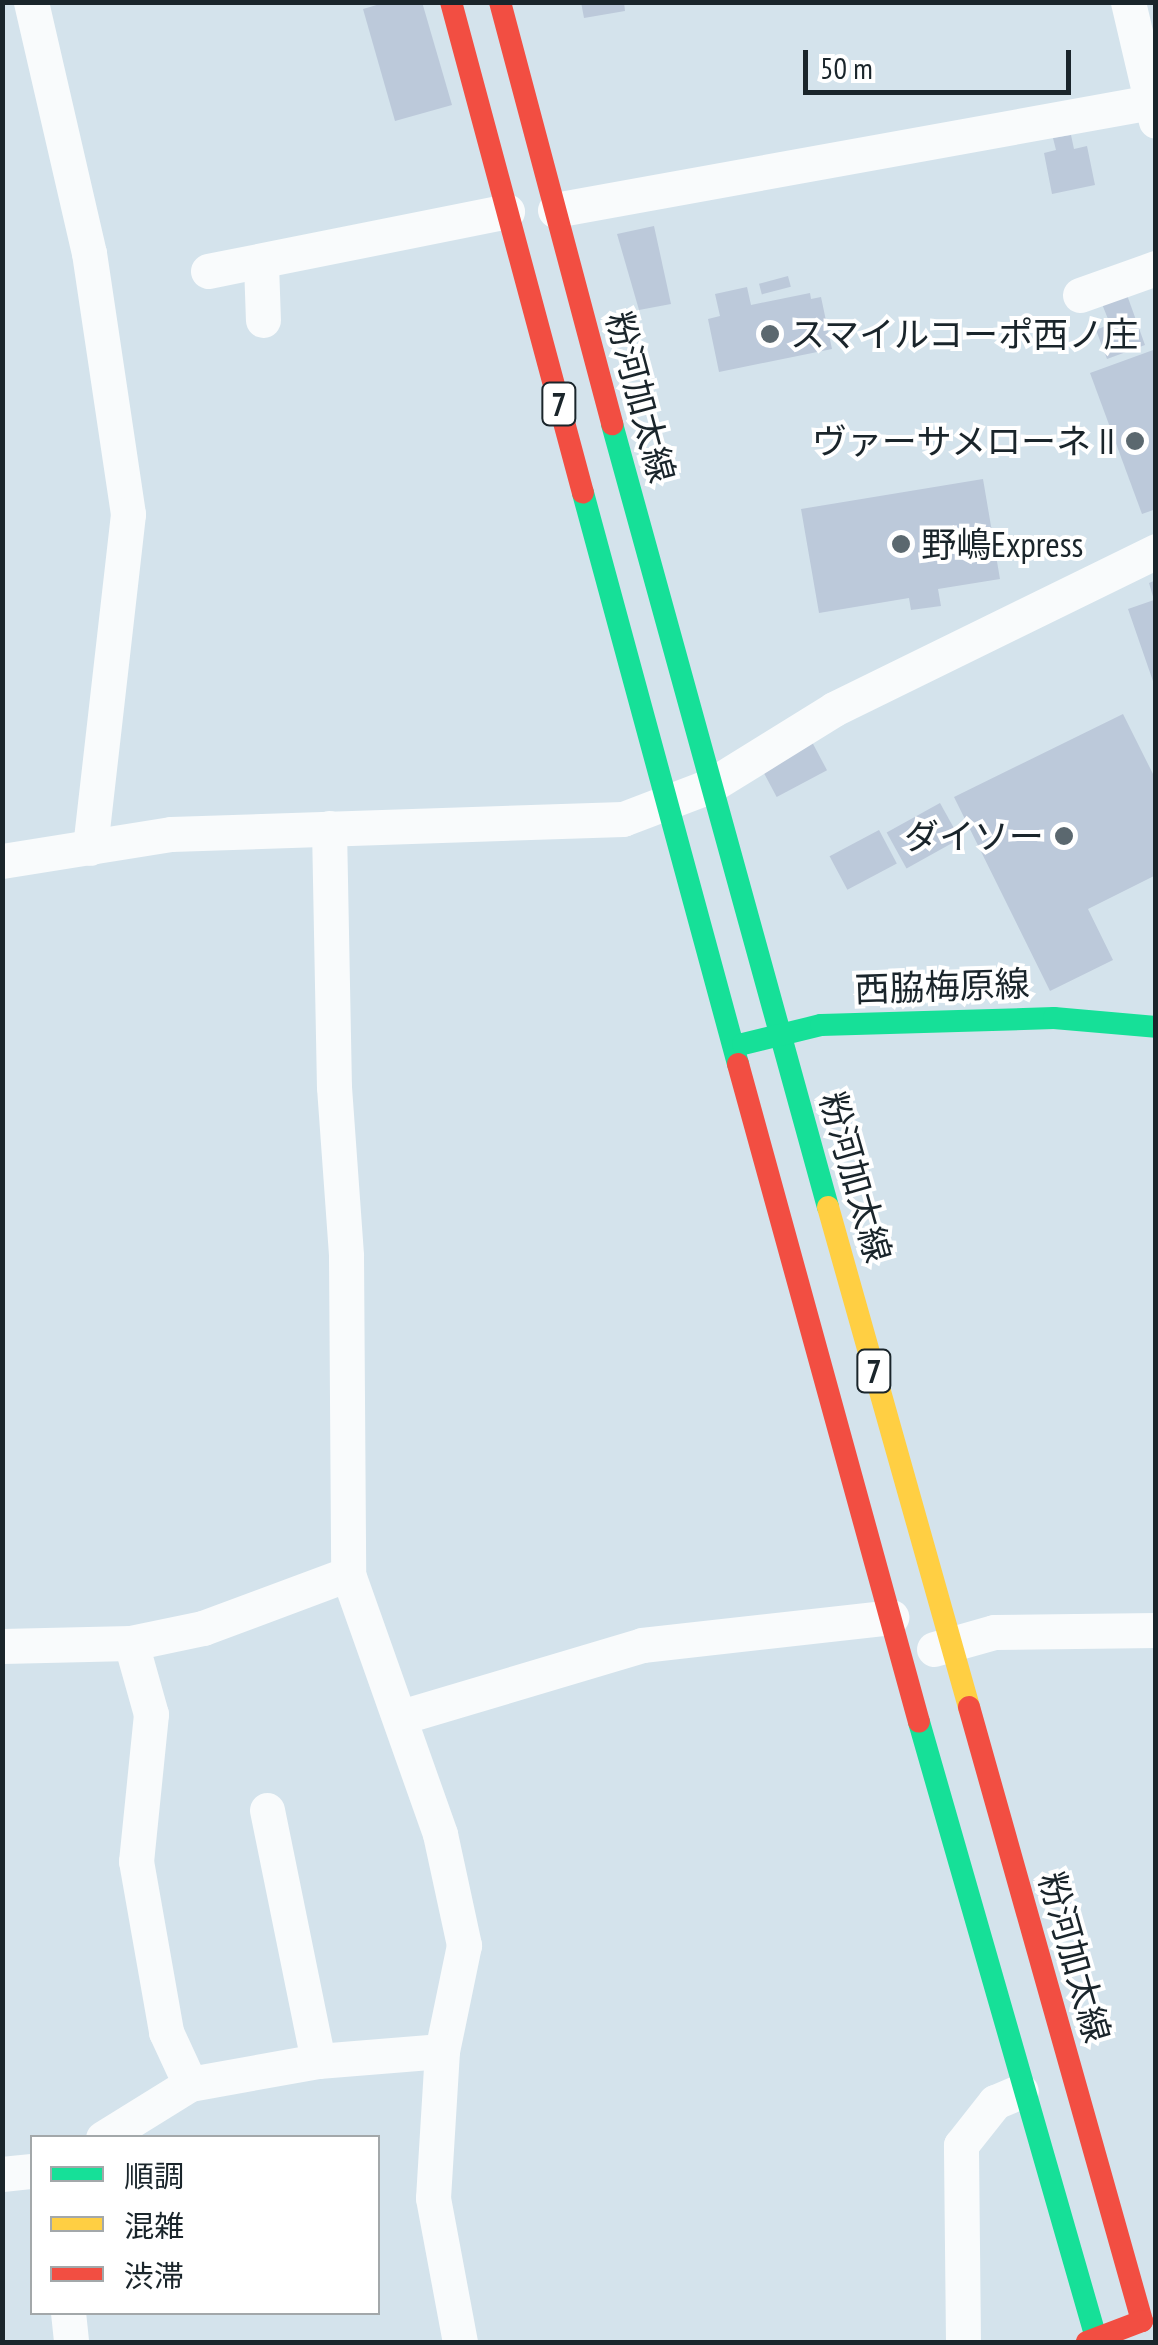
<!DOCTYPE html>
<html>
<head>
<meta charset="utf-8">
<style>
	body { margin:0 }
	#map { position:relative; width:1158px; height:2345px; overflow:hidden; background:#d4e3ec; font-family:"PT Sans Narrow","Noto Sans JP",sans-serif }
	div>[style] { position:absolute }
	.building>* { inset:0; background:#bcc9da; transform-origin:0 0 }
	.street>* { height:35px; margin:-17.5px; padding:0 17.5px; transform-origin:17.5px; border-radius:17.5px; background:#f9fbfc }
	.fast>* { height:22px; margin:-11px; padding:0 11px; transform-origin:11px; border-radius:11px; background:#16e098 }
	.slow>* { height:22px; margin:-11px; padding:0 11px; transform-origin:11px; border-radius:11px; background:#ffcf43 }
	.jam>* { height:22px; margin:-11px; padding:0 11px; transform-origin:11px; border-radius:11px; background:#f24e42 }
	.dots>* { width:28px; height:28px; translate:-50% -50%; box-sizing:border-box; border:5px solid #fff; border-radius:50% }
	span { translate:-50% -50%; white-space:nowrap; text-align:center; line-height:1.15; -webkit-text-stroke:8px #fff; paint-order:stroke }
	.shield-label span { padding:2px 8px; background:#fff; border:2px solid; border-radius:8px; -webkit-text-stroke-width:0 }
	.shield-label { font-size:32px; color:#1a252b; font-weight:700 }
	.poi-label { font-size:35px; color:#1a252b }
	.left { translate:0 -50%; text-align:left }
	.right { translate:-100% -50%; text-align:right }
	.street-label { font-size:35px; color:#1a252b }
	.frame { position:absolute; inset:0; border:5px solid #1a252b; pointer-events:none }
	.legend { position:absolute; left:30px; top:2135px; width:350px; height:180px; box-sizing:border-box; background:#fff; border:2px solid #a3a8aa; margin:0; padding:12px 18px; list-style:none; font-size:30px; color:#1a252b }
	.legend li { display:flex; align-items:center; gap:20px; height:50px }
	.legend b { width:50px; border:2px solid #a3a8aa }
	.scale { position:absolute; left:803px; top:50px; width:268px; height:45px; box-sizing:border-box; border:5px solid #1a252b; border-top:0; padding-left:12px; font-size:30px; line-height:35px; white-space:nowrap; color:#1a252b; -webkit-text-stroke:8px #fff; paint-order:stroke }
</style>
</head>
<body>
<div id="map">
	<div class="building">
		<div style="clip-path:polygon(387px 2px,422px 2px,452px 105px,395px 121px,363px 9px)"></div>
		<div style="clip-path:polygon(581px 2px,624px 2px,625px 11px,584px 18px)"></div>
		<div style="clip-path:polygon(1071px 135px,1074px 149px,1087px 146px,1095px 185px,1052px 194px,1044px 153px,1056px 150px,1053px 138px)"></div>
		<div style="clip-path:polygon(654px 226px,671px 304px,639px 310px,617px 234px)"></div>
		<div style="left:788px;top:276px;width:11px;height:30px;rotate:75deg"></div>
		<div style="clip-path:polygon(747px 287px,751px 305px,810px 293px,811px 299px,821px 297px,832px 349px,719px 372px,708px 319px,720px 316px,715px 294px)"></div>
		<div style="clip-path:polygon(1127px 295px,1145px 345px,1107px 359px,1096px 330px,1110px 324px,1102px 304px)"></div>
		<div style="clip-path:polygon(1156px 349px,1156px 509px,1142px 514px,1090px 373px)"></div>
		<div style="clip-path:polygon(983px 479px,1000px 579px,938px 589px,941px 606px,911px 610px,909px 598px,819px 613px,801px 509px)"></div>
		<div style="clip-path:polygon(1156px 580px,1156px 686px,1155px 687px,1128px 609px,1154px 600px,1149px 583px)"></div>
		<div style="clip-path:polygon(1123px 714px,1156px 780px,1156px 875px,1088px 909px,1113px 960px,1050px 991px,954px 797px)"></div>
		<div style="left:812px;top:742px;width:32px;height:57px;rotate:62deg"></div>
		<div style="left:940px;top:803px;width:41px;height:61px;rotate:61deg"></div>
		<div style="left:879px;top:830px;width:38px;height:56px;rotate:62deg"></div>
	</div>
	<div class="street">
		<div style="left:31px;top:2px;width:258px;rotate:77deg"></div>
		<div style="left:89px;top:253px;width:264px;rotate:81.5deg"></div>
		<div style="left:128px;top:514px;width:336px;rotate:96.5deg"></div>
		<div style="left:1128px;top:2px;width:122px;rotate:76.8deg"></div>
		<div style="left:555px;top:210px;width:606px;rotate:-10.27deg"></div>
		<div style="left:261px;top:264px;width:56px;rotate:88deg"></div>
		<div style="left:208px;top:271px;width:305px;rotate:-11.3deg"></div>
		<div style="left:1080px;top:295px;width:81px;rotate:-19.6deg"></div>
		<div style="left:329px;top:828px;width:259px;rotate:88.9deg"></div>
		<div style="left:334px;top:1087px;width:169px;rotate:85.9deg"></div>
		<div style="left:346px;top:1256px;width:318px;rotate:89.6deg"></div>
		<div style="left:348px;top:1574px;width:276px;rotate:70.5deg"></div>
		<div style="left:440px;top:1834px;width:114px;rotate:77.8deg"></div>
		<div style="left:464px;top:1945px;width:108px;rotate:101.7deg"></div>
		<div style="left:442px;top:2051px;width:147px;rotate:93.5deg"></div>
		<div style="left:433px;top:2198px;width:147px;rotate:79.4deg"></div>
		<div style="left:2px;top:861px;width:171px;rotate:-9.1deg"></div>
		<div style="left:171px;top:834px;width:452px;rotate:-1.9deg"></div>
		<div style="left:623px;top:819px;width:93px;rotate:-20.8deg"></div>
		<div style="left:710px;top:786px;width:146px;rotate:-31.8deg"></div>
		<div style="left:834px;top:709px;width:359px;rotate:-26.1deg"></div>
		<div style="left:131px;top:1643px;width:74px;rotate:74.3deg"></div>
		<div style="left:151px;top:1714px;width:148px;rotate:95.8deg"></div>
		<div style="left:136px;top:1861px;width:174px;rotate:80deg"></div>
		<div style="left:166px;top:2032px;width:57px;rotate:65.2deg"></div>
		<div style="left:2px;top:1646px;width:129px;rotate:-1.3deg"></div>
		<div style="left:131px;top:1643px;width:74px;rotate:-11.8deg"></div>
		<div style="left:203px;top:1628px;width:155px;rotate:-20.4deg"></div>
		<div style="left:934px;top:1649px;width:62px;rotate:-15.8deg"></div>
		<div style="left:994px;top:1632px;width:162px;rotate:-0.7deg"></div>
		<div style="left:401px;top:1717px;width:252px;rotate:-16.6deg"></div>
		<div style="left:642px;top:1645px;width:251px;rotate:-6.4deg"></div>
		<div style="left:267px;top:1810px;width:256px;rotate:78.5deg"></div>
		<div style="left:103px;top:2138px;width:102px;rotate:-31.8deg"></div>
		<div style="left:190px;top:2084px;width:130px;rotate:-10.2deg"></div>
		<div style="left:318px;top:2061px;width:124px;rotate:-4.6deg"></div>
		<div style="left:2px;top:2174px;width:30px;rotate:-6deg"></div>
		<div style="left:68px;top:2312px;width:30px;rotate:84deg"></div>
		<div style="left:963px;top:2342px;width:197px;rotate:-90.6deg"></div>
		<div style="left:961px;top:2145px;width:55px;rotate:-51.7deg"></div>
		<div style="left:995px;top:2102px;width:28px;rotate:-23deg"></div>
	</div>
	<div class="fast">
		<div style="left:612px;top:424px;width:812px;rotate:74.58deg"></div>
		<div style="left:583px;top:493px;width:592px;rotate:74.81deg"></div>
		<div style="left:743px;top:1044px;width:80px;rotate:-13.7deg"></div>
		<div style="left:821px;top:1025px;width:233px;rotate:-1.7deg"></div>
		<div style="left:1054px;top:1018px;width:102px;rotate:5deg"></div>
		<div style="left:919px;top:1722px;width:641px;rotate:73.97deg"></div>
	</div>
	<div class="slow">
		<div style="left:828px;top:1207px;width:520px;rotate:74.25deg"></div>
	</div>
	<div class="jam">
		<div style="left:451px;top:2px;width:508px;rotate:74.95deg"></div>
		<div style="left:500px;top:2px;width:437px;rotate:75.1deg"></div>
		<div style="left:738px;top:1064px;width:682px;rotate:74.62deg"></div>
		<div style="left:969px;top:1707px;width:638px;rotate:74.26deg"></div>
		<div style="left:1142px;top:2321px;width:59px;rotate:159.1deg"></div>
	</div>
	<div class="dots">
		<div style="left:770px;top:334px;background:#5b686f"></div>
		<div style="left:1135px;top:441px;background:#5b686f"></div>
		<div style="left:901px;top:544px;background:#5b686f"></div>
		<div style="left:1064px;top:836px;background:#5b686f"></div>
	</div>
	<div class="shield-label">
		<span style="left:559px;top:404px">7</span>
		<span style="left:874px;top:1371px">7</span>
	</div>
	<div class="poi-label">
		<span class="left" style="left:790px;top:334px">スマイルコーポ西ノ庄</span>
		<span class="right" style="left:1115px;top:441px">ヴァーサメローネ II</span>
		<span class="left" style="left:921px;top:544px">野嶋Express</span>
		<span class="right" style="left:1044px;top:836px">ダイソー</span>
	</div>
	<div class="street-label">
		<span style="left:641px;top:397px;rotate:75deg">粉河加太線</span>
		<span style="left:942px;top:986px;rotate:-2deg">西脇梅原線</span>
		<span style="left:856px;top:1177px;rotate:74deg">粉河加太線</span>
		<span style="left:1075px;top:1957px;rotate:74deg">粉河加太線</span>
	</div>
	<div class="frame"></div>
	<ul class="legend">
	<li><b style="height:12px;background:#16e098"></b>順調</li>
	<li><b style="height:12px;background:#ffcf43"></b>混雑</li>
	<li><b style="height:12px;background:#f24e42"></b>渋滞</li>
	</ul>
	<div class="scale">50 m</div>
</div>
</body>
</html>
